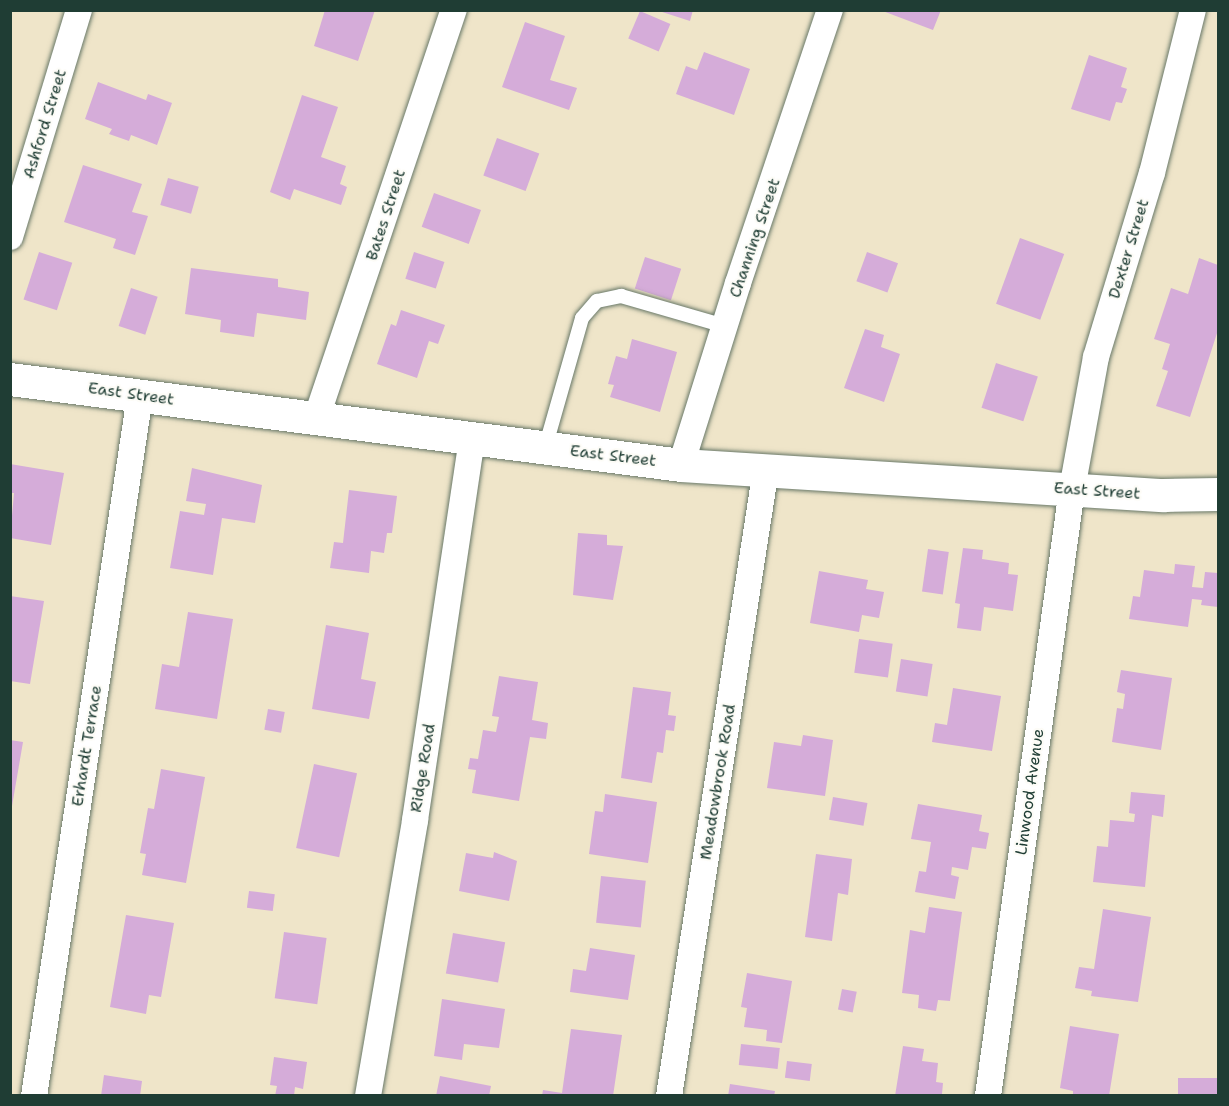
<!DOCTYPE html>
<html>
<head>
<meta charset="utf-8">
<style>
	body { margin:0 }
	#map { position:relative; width:1229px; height:1106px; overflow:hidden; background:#efe5c9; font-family:"Shantell Sans",sans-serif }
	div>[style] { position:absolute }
	.building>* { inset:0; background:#d5acd9; transform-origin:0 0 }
	.roads { filter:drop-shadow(0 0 2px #687868) drop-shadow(0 0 2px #687868) }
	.service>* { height:14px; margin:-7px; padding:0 7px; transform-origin:7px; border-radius:7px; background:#fff }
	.minor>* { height:26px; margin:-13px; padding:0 13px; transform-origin:13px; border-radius:13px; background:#fff }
	.secondary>* { height:33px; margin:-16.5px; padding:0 16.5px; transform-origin:16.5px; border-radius:16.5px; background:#fff }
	span { translate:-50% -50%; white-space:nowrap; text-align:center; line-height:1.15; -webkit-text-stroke:4.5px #fdfcf7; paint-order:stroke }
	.street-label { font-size:16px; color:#1f3d34 }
	.frame { position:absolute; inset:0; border:12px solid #1f3d34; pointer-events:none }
</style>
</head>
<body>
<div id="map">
	<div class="building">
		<div style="clip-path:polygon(325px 10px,375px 10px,358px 61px,314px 46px)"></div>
		<div style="clip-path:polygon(656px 10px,693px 10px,690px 21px)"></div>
		<div style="clip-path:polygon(880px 10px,941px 10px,933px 30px)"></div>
		<div style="left:640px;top:11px;width:33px;height:30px;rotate:23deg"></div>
		<div style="clip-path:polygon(525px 22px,565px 36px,550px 80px,577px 88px,569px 110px,502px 87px)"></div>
		<div style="clip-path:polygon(704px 52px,750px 69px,734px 115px,676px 94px,686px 66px,697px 70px)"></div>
		<div style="clip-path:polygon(1089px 55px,1127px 68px,1121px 87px,1127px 89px,1122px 103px,1116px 102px,1110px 121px,1071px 109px)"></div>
		<div style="clip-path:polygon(98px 82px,146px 100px,148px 94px,172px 103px,157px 145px,131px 135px,129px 141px,109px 134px,112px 129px,85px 119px)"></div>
		<div style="clip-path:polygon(302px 95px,338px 107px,321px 157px,346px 166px,340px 184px,347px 187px,341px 205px,294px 189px,290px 200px,270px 192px)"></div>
		<div style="left:497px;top:138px;width:45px;height:40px;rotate:20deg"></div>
		<div style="clip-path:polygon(83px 165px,142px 184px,132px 212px,148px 216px,135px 255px,113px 248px,116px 239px,64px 222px)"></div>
		<div style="left:168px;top:178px;width:32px;height:28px;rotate:16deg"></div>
		<div style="left:434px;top:193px;width:50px;height:36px;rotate:20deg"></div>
		<div style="left:1020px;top:238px;width:47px;height:70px;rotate:20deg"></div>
		<div style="left:39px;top:252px;width:35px;height:50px;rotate:18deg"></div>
		<div style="left:414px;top:252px;width:32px;height:28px;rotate:18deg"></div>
		<div style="left:867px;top:252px;width:33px;height:31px;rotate:20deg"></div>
		<div style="left:645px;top:257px;width:38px;height:33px;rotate:18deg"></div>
		<div style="clip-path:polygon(1199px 258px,1218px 265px,1218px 330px,1190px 417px,1156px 406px,1168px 371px,1162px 369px,1170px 344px,1154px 339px,1171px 288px,1188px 294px)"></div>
		<div style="clip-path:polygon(191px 268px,278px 279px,278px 287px,309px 292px,306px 320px,257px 313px,254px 337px,220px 332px,221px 320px,185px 314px)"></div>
		<div style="left:131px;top:288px;width:28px;height:40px;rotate:18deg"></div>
		<div style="clip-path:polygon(401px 310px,445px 325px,438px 344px,429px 341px,417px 378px,377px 364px,391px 324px,396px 326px)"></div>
		<div style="clip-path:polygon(865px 329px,884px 335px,881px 347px,900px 354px,884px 402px,844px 388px)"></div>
		<div style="clip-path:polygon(632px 339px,677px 352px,660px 412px,610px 397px,614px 385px,608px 384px,616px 356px,627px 359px)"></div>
		<div style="left:996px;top:363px;width:44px;height:47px;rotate:18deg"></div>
		<div style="clip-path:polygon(10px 464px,64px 473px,51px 545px,10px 538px,14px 493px,10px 493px)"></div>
		<div style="clip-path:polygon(192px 468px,262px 485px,255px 523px,222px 518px,213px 575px,170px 568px,180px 511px,204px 515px,206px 504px,186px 501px)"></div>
		<div style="clip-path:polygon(349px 490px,397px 496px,392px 533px,387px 533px,384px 553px,371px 551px,369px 573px,330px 568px,334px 542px,343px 543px)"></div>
		<div style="clip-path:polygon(578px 533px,607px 535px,607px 545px,623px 546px,613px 600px,573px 595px)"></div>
		<div style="clip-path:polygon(963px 548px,983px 550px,982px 559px,1009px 563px,1008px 574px,1018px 575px,1013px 611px,984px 607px,981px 631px,957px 628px,960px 604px,955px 603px)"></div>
		<div style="left:928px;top:549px;width:21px;height:43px;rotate:8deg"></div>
		<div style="clip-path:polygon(1175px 564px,1195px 566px,1192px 587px,1203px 588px,1205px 572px,1218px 573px,1218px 607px,1201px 605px,1202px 600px,1192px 599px,1188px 627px,1129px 619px,1133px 596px,1140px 597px,1144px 570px,1174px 574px)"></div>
		<div style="clip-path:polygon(819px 571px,868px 580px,866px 589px,884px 592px,879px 618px,862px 615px,859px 632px,810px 623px)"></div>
		<div style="clip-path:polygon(10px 596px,44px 601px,30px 684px,10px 681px)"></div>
		<div style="clip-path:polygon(188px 612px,233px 619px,217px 719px,155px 709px,162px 664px,179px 667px)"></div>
		<div style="clip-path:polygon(326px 625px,369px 633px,361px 679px,376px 682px,369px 719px,312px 709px)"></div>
		<div style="left:859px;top:639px;width:34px;height:34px;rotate:8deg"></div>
		<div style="left:901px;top:659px;width:32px;height:33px;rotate:9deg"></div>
		<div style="clip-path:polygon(1121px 670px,1172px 678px,1161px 750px,1112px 742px,1117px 708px,1123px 709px,1125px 694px,1117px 692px)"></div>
		<div style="clip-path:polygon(499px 676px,538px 682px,532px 720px,548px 723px,546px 739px,530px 737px,519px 801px,472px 793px,476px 770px,468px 769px,470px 758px,478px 759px,483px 730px,496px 732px,499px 717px,492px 716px)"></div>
		<div style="clip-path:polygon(633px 687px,671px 692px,668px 715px,676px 716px,674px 731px,666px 730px,663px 753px,657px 752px,652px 783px,621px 778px)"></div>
		<div style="clip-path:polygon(953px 688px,1001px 696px,992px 751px,932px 742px,935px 723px,947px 725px)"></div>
		<div style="left:268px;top:709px;width:17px;height:21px;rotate:10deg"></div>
		<div style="clip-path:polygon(803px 735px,833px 740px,825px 796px,767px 788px,774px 742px,801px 746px)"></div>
		<div style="clip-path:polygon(10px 740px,23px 742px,12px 806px,10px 806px)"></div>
		<div style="left:314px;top:764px;width:44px;height:86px;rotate:12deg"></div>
		<div style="clip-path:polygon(161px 769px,205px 777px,186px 883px,142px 875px,146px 854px,140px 853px,148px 808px,154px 809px)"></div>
		<div style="clip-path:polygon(1131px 792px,1165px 795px,1163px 817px,1152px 815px,1145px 887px,1093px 882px,1097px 846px,1108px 847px,1110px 820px,1134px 822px,1135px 814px,1129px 813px)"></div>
		<div style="clip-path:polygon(605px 794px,657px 802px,648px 863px,589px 854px,595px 811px,603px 812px)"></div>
		<div style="left:833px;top:797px;width:35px;height:23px;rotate:10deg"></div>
		<div style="clip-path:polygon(918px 804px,982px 815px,979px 831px,989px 833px,986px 849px,972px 847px,968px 870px,952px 867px,951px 875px,959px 877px,955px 899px,915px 892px,919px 871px,926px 872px,931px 842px,911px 839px)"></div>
		<div style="clip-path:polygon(494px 852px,517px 861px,509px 901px,459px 891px,466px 853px,493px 858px)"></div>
		<div style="clip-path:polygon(816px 854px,852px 859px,848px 895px,838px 893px,832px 941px,805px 937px)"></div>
		<div style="left:601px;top:876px;width:45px;height:47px;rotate:6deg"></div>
		<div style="left:249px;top:891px;width:26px;height:17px;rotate:7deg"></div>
		<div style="clip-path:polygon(929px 907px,962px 912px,950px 1001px,938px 1000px,936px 1011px,918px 1008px,919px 995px,902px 993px,910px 930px,925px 933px)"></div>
		<div style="clip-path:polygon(1103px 909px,1151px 917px,1138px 1002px,1091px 996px,1092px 991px,1075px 988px,1079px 967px,1094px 969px)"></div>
		<div style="clip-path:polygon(126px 915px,174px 923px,161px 997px,149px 995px,146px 1014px,110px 1007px)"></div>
		<div style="left:284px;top:932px;width:43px;height:67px;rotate:8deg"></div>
		<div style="left:453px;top:933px;width:53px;height:41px;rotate:10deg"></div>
		<div style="clip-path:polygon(590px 948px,635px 955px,628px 1000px,570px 992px,573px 969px,586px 971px)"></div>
		<div style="clip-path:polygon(747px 973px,792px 981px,782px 1043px,766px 1041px,767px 1030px,744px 1027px,747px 1008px,741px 1007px)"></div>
		<div style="left:842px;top:989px;width:15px;height:21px;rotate:11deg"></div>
		<div style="clip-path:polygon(442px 999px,505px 1009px,499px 1048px,464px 1044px,462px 1060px,434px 1056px)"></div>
		<div style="clip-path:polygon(1070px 1026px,1119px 1034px,1109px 1096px,1073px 1096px,1073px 1091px,1060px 1088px)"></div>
		<div style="clip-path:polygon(571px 1029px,622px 1035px,613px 1096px,542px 1096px,543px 1090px,562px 1093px)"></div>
		<div style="left:741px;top:1044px;width:39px;height:21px;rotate:6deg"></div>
		<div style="clip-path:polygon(903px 1046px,924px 1049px,922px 1061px,938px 1063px,936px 1082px,943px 1083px,942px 1094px,895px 1096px)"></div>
		<div style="clip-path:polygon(274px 1057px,307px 1062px,303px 1089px,295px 1087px,294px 1096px,275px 1096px,277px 1086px,270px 1085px)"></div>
		<div style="left:787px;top:1061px;width:25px;height:17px;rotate:7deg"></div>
		<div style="clip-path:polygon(104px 1075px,142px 1081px,140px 1096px,101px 1096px)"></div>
		<div style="clip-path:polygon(440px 1076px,491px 1086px,489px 1096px,436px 1096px)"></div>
		<div style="left:1178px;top:1078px;width:40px;height:18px"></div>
		<div style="clip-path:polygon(730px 1084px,775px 1091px,774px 1096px,728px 1096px)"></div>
	</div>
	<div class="roads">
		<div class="service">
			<div style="left:545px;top:448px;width:135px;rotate:-74.1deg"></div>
			<div style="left:582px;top:318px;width:23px;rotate:-49deg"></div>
			<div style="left:597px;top:301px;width:25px;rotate:-12deg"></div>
			<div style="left:621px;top:296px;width:108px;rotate:16.1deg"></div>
		</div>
		<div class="minor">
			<div style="left:10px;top:237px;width:237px;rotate:-73.1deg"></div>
			<div style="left:316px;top:419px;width:432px;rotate:-71.4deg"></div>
			<div style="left:681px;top:465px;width:191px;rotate:-72.6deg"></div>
			<div style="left:738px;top:283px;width:288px;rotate:-71.4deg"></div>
			<div style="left:34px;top:1096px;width:708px;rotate:-81.39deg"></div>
			<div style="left:368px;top:1096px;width:280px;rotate:-80.3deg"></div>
			<div style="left:415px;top:820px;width:384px;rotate:-81.5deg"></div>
			<div style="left:669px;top:1096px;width:634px;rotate:-81.21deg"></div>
			<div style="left:988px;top:1096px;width:613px;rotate:-82.12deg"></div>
			<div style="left:1072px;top:489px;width:134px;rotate:-79.7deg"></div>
			<div style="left:1096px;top:357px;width:192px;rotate:-73.1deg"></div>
			<div style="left:1152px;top:173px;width:168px;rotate:-75.9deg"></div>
		</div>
		<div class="secondary">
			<div style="left:10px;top:379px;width:676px;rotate:7.3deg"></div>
			<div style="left:681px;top:465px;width:483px;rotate:3.6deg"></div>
			<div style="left:1163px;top:495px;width:55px;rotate:-1deg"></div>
		</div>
	</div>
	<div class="street-label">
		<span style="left:45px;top:124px;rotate:-73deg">Ashford Street</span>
		<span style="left:386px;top:215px;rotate:-72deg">Bates Street</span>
		<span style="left:755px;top:238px;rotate:-71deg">Channing Street</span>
		<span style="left:1129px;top:249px;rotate:-73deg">Dexter Street</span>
		<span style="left:131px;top:394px;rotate:8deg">East Street</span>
		<span style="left:613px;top:456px;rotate:7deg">East Street</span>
		<span style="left:1097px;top:491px;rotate:4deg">East Street</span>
		<span style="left:87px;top:746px;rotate:-81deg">Erhardt Terrace</span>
		<span style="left:423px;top:768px;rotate:-81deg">Ridge Road</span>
		<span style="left:718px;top:782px;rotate:-81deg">Meadowbrook Road</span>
		<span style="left:1030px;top:792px;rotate:-82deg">Linwood Avenue</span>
	</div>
	<div class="frame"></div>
</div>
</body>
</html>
